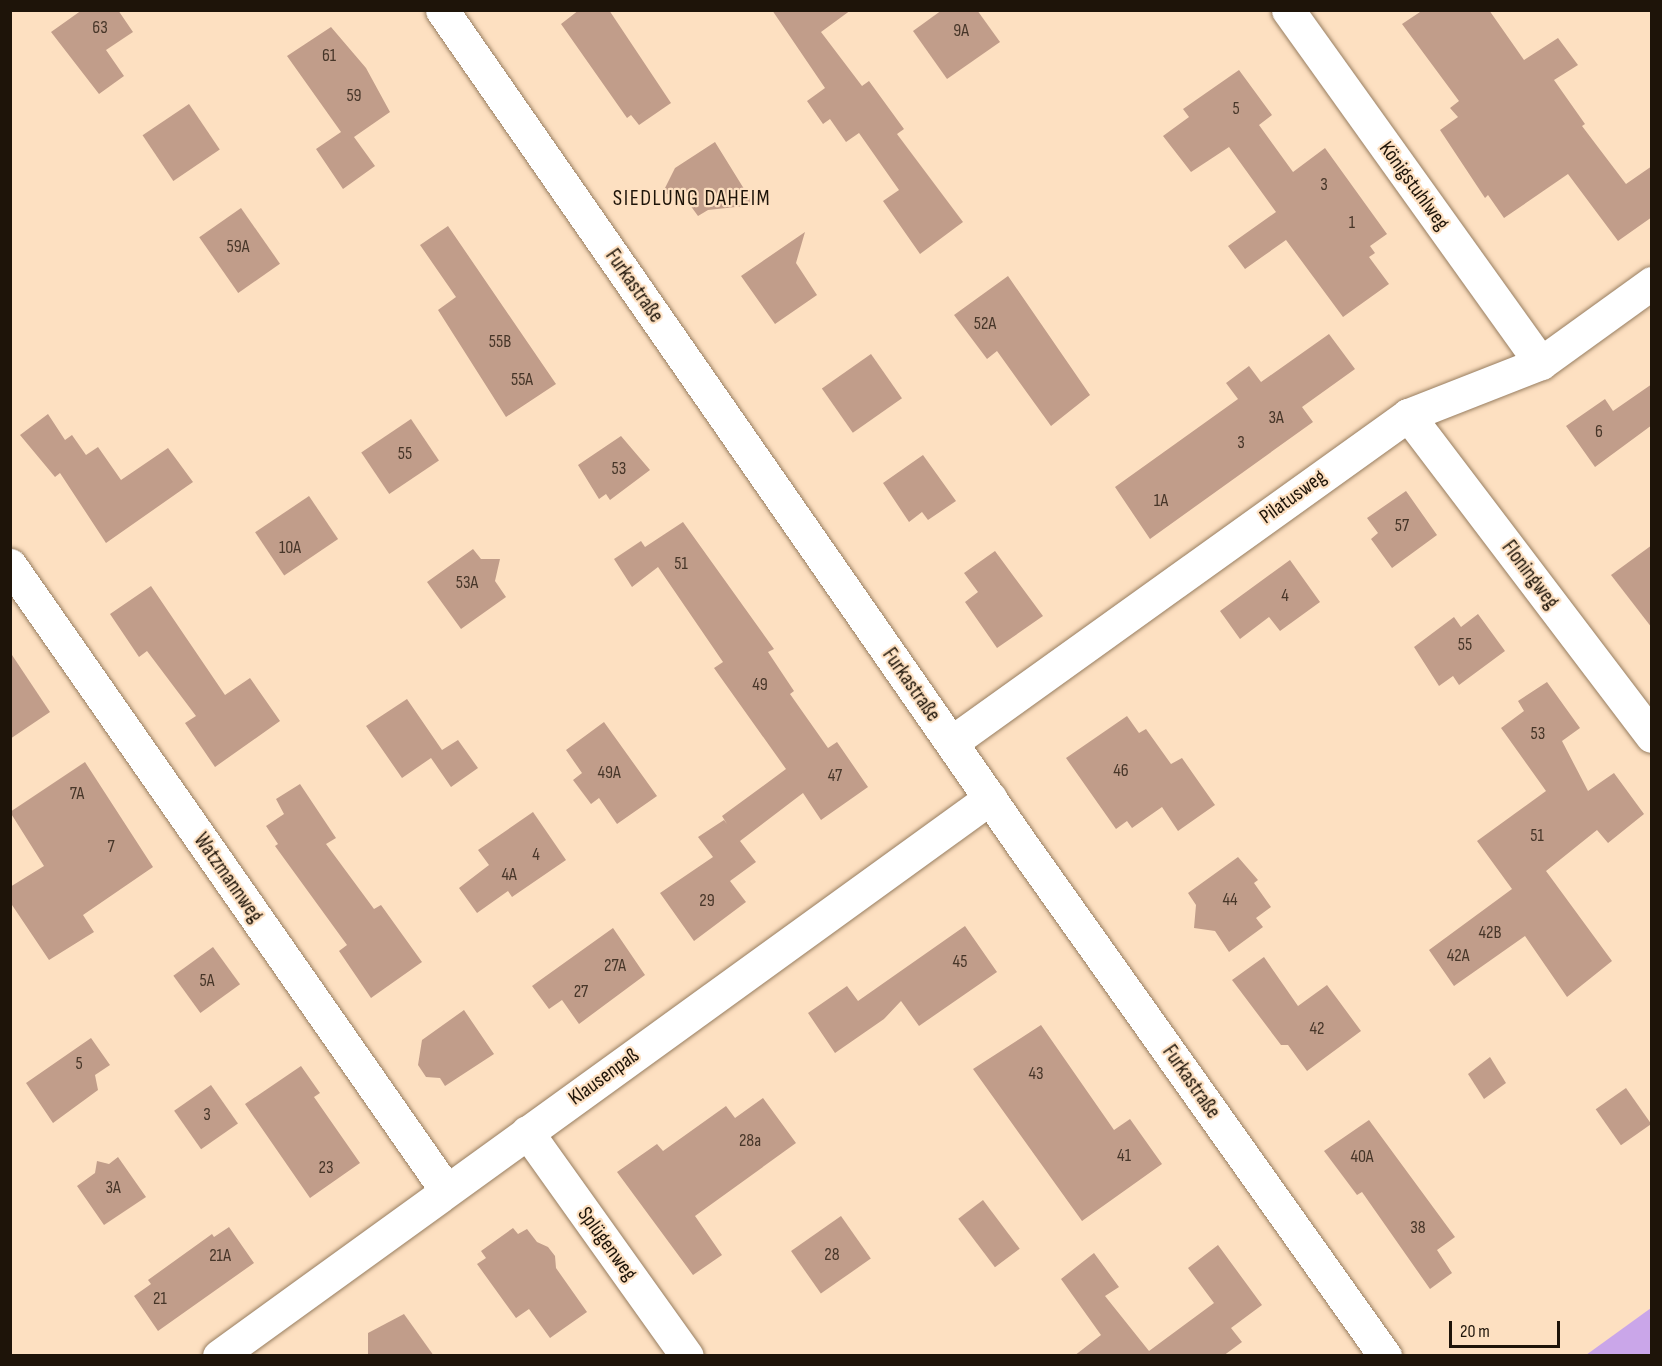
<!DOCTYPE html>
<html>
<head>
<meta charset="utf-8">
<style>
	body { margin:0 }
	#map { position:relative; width:1662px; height:1366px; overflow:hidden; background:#fde0c1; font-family:"Sofia Sans Condensed",sans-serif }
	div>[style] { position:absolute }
	.green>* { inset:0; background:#caa6e9 }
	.building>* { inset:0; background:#c19d8a; transform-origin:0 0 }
	.roads { filter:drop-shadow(0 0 2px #987e61) drop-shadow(0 0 2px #987e61) }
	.minor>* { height:33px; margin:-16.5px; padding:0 16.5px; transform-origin:16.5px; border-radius:16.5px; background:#fff }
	span { translate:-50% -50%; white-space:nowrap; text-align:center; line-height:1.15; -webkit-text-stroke:4.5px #fde0c1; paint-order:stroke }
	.number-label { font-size:18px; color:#473629 }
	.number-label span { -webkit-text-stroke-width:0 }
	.street-label { font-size:21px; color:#1e1409 }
	.neighbourhood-label { font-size:22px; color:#1e1409; letter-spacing:1.5px }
	.frame { position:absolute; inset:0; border:12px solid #1e1409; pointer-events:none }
	.scale { position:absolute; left:1449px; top:1321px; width:111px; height:27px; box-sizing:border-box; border:3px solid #1e1409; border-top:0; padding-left:8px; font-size:18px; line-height:21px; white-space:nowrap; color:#1e1409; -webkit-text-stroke:4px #fde0c1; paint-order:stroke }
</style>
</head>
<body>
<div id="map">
	<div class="green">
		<div style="clip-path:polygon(1651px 1308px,1651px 1355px,1586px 1355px)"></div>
	</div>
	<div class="building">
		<div style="clip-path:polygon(82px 10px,118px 10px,133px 32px,106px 50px,124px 76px,99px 94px,51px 32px)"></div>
		<div style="clip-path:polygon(579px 10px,609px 10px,671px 103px,639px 125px,631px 115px,627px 118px,561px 24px)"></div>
		<div style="clip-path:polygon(772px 10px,851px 10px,821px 32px,862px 86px,869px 81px,904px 129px,897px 134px,963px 222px,920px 254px,883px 201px,899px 190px,859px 133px,846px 142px,830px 119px,823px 124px,807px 101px,825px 88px)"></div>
		<div style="clip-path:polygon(942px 10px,977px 10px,1000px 42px,947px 79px,913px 31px)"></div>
		<div style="clip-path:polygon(1423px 10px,1489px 10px,1524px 60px,1558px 38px,1578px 65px,1554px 80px,1585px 124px,1582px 126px,1626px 184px,1652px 166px,1652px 217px,1618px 241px,1568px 174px,1504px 218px,1488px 195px,1485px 198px,1440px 130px,1458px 117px,1450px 108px,1459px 101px,1402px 24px)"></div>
		<div style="clip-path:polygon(331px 27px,366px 68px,390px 112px,354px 137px,375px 166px,343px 189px,316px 149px,341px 132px,287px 56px)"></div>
		<div style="clip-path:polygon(1239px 70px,1272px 115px,1259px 125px,1293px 172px,1325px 148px,1387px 234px,1370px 246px,1375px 253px,1369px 257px,1389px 284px,1343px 317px,1286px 240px,1245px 269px,1228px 246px,1276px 212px,1229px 147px,1191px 172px,1163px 136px,1189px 117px,1183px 109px)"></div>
		<div style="left:189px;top:104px;width:55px;height:56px;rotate:56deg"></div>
		<div style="clip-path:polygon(715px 142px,754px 205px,708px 210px,698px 216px,682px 194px,662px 194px,675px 168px)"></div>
		<div style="left:241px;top:208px;width:68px;height:51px;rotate:55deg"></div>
		<div style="clip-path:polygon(448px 226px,556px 384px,506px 417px,438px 310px,456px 297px,420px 245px)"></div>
		<div style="clip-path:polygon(805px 232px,796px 263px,817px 295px,775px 324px,741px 276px)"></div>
		<div style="clip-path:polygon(1008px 276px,1090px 395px,1051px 426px,997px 351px,987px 359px,954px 315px)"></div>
		<div style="clip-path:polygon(1329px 334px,1355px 369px,1302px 407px,1313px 422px,1150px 539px,1115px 487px,1238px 399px,1226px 383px,1249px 366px,1261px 382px)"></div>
		<div style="left:871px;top:354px;width:54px;height:60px;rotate:55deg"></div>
		<div style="clip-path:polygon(1652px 384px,1652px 425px,1595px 467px,1566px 426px,1605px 399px,1613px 411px)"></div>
		<div style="clip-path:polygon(48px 414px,65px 440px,72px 435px,86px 455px,98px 447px,121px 480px,168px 448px,193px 482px,106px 543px,60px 473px,55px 477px,20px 435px)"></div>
		<div style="left:411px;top:419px;width:50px;height:60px;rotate:56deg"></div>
		<div style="clip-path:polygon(621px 436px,650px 470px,610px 500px,606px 494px,599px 499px,578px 465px)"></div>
		<div style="clip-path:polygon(923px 455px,956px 501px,928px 520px,922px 512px,909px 522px,883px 483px)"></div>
		<div style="clip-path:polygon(1406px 491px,1437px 535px,1392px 568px,1371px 539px,1378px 533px,1367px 518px)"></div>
		<div style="left:309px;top:496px;width:52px;height:65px;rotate:56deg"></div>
		<div style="clip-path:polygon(683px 522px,774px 649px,768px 652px,794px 691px,790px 694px,828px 748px,837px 742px,868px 787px,821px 820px,803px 793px,740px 841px,756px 862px,730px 881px,746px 902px,694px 941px,660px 893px,713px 857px,698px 837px,724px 820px,727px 824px,722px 816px,786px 769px,714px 668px,723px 662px,658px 567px,632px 587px,614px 559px,641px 541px,645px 547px)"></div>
		<div style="clip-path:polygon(1652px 545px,1652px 628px,1611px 575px)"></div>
		<div style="clip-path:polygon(473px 549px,481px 559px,500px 559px,495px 581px,506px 597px,461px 629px,427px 582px)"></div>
		<div style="clip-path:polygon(995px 551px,1043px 616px,997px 648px,965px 602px,978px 592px,964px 573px)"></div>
		<div style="clip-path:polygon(1290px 560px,1320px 602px,1280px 631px,1269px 617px,1240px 639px,1220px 611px)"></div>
		<div style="clip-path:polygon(151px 586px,225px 695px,250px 678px,280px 721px,215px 767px,185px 723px,196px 716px,147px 651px,139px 657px,110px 614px)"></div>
		<div style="clip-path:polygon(1478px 614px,1505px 651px,1459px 685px,1453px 676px,1439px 686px,1414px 647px,1454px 617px,1461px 627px)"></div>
		<div style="clip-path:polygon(10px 652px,50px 712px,10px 739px)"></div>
		<div style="clip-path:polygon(1547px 682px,1580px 728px,1562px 741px,1588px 791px,1614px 773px,1644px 814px,1608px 843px,1597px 830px,1546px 871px,1612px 961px,1567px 997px,1525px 936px,1454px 986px,1429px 950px,1512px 889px,1477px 841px,1546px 791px,1501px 728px,1524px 711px,1518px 701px)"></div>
		<div style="clip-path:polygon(407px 699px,442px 750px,458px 740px,478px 768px,451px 787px,431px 758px,402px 778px,366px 726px)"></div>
		<div style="clip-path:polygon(1127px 716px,1139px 733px,1146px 729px,1171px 764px,1182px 758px,1215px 805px,1178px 831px,1162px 807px,1132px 828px,1127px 821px,1116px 829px,1066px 758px)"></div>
		<div style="clip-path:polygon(604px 722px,657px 796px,617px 824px,599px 798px,591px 804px,573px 780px,582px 773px,566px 750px)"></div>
		<div style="clip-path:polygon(85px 762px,153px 867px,83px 915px,94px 932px,49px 960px,10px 902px,10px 887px,44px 866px,10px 812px)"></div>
		<div style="clip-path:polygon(300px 784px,336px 838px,326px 844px,374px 909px,381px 905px,422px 962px,371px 998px,339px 951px,347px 945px,275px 846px,278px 844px,266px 826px,284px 814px,276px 799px)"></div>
		<div style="clip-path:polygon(533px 812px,566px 860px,512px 897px,508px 891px,477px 913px,459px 888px,489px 865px,478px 850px)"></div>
		<div style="clip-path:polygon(1238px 857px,1258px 880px,1254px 883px,1271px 907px,1256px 918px,1263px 927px,1229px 952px,1215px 931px,1194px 928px,1196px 905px,1188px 893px)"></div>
		<div style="clip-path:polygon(965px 926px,997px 972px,919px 1026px,901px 1001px,884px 1019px,835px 1053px,808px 1013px,847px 986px,858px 1001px)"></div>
		<div style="clip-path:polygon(613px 928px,645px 975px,579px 1024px,562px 1000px,549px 1009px,532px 986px)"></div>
		<div style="left:213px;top:947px;width:46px;height:49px;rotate:54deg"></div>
		<div style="clip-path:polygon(1264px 957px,1298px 1006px,1327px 985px,1361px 1031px,1307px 1071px,1288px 1045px,1281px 1045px,1232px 980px)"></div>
		<div style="clip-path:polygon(464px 1010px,494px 1054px,445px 1086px,440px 1078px,426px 1077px,418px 1065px,422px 1040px)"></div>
		<div style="clip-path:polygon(1041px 1025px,1114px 1130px,1130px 1119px,1162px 1164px,1082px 1221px,973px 1069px)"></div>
		<div style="clip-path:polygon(91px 1038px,110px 1065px,95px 1075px,98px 1090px,53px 1123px,26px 1083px)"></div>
		<div style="clip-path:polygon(1490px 1057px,1506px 1083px,1484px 1099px,1468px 1074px)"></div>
		<div style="clip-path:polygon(301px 1066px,320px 1093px,314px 1097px,360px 1163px,310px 1198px,245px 1104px)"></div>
		<div style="left:211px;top:1085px;width:47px;height:45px;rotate:55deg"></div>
		<div style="left:1626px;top:1088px;width:44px;height:37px;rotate:55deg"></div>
		<div style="clip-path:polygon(763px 1098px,796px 1143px,695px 1216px,722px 1255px,693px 1275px,617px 1172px,657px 1144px,663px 1151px,726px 1106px,735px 1118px)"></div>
		<div style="clip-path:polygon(1369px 1120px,1455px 1237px,1437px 1250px,1452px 1273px,1430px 1289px,1362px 1192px,1357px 1195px,1324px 1151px)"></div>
		<div style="clip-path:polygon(118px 1157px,146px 1197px,104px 1225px,77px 1186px,95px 1173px,97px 1161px,109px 1164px)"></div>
		<div style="left:983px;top:1200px;width:61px;height:31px;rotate:53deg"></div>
		<div style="left:841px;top:1216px;width:52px;height:61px;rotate:55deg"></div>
		<div style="clip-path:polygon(229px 1227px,254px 1263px,158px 1331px,134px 1296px,151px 1284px,148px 1280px,212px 1234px,214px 1237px)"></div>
		<div style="clip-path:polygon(513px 1228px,518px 1234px,527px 1229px,537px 1242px,548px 1247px,555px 1256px,556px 1268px,587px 1312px,550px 1338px,529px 1309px,516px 1318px,477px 1264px,486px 1258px,481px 1251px)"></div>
		<div style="clip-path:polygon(1218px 1245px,1262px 1305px,1231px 1328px,1242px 1342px,1223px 1356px,1074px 1356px,1101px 1335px,1061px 1279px,1094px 1253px,1119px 1287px,1105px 1296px,1149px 1351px,1214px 1303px,1188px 1268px)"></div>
		<div style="clip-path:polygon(404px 1314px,434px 1356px,368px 1356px,368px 1333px)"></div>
	</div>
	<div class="roads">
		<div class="minor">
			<div style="left:442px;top:10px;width:1022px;rotate:55.21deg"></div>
			<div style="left:1025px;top:849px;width:622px;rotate:54.62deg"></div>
			<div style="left:1288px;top:10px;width:434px;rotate:54.4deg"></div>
			<div style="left:1408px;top:415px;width:403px;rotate:52.8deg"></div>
			<div style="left:10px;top:565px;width:762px;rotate:55.1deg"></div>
			<div style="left:952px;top:742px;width:561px;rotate:-35.64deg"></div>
			<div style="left:1408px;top:415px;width:143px;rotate:-21.4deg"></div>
			<div style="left:1541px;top:363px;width:137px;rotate:-35.8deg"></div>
			<div style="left:527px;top:1132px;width:275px;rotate:54.5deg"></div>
			<div style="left:219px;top:1356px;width:952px;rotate:-35.89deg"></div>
		</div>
	</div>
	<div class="number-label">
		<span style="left:100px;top:28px">63</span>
		<span style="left:961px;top:31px">9A</span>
		<span style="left:329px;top:56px">61</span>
		<span style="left:354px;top:96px">59</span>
		<span style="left:1236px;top:109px">5</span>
		<span style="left:1324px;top:185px">3</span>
		<span style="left:1352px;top:223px">1</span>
		<span style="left:238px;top:247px">59A</span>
		<span style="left:985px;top:324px">52A</span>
		<span style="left:500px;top:342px">55B</span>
		<span style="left:522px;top:380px">55A</span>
		<span style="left:1276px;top:418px">3A</span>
		<span style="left:1599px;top:432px">6</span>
		<span style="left:1241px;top:443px">3</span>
		<span style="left:405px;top:454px">55</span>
		<span style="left:619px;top:469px">53</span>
		<span style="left:1161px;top:501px">1A</span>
		<span style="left:1402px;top:526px">57</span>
		<span style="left:290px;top:548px">10A</span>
		<span style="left:681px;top:564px">51</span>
		<span style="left:467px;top:583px">53A</span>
		<span style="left:1285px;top:596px">4</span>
		<span style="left:1465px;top:645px">55</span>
		<span style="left:760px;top:685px">49</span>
		<span style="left:1538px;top:734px">53</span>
		<span style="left:1121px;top:771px">46</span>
		<span style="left:609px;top:773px">49A</span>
		<span style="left:835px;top:776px">47</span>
		<span style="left:77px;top:794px">7A</span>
		<span style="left:1537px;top:836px">51</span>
		<span style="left:111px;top:847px">7</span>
		<span style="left:536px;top:855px">4</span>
		<span style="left:509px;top:875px">4A</span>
		<span style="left:1230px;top:900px">44</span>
		<span style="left:707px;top:901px">29</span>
		<span style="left:1490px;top:933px">42B</span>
		<span style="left:1458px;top:956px">42A</span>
		<span style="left:960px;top:962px">45</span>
		<span style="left:615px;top:966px">27A</span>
		<span style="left:207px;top:981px">5A</span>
		<span style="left:581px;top:992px">27</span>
		<span style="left:1317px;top:1029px">42</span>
		<span style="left:79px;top:1064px">5</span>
		<span style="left:1036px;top:1074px">43</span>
		<span style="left:207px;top:1115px">3</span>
		<span style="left:750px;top:1141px">28a</span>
		<span style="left:1124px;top:1156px">41</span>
		<span style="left:1362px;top:1157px">40A</span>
		<span style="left:326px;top:1168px">23</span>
		<span style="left:113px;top:1188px">3A</span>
		<span style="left:1418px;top:1228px">38</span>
		<span style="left:832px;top:1255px">28</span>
		<span style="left:220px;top:1256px">21A</span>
		<span style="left:160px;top:1299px">21</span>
	</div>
	<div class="street-label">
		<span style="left:1414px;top:186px;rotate:54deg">Königstuhlweg</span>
		<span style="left:634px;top:286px;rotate:55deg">Furkastraße</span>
		<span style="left:1293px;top:497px;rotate:-36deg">Pilatusweg</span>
		<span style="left:1530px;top:575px;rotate:53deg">Floningweg</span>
		<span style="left:911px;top:685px;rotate:55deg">Furkastraße</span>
		<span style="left:228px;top:878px;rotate:55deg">Watzmannweg</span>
		<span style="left:604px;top:1077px;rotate:-36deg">Klausenpaß</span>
		<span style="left:1191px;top:1082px;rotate:55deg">Furkastraße</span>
		<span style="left:607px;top:1244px;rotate:54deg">Splügenweg</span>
	</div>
	<div class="neighbourhood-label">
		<span style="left:692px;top:199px">SIEDLUNG DAHEIM</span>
	</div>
	<div class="frame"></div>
	<div class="scale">20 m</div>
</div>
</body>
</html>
